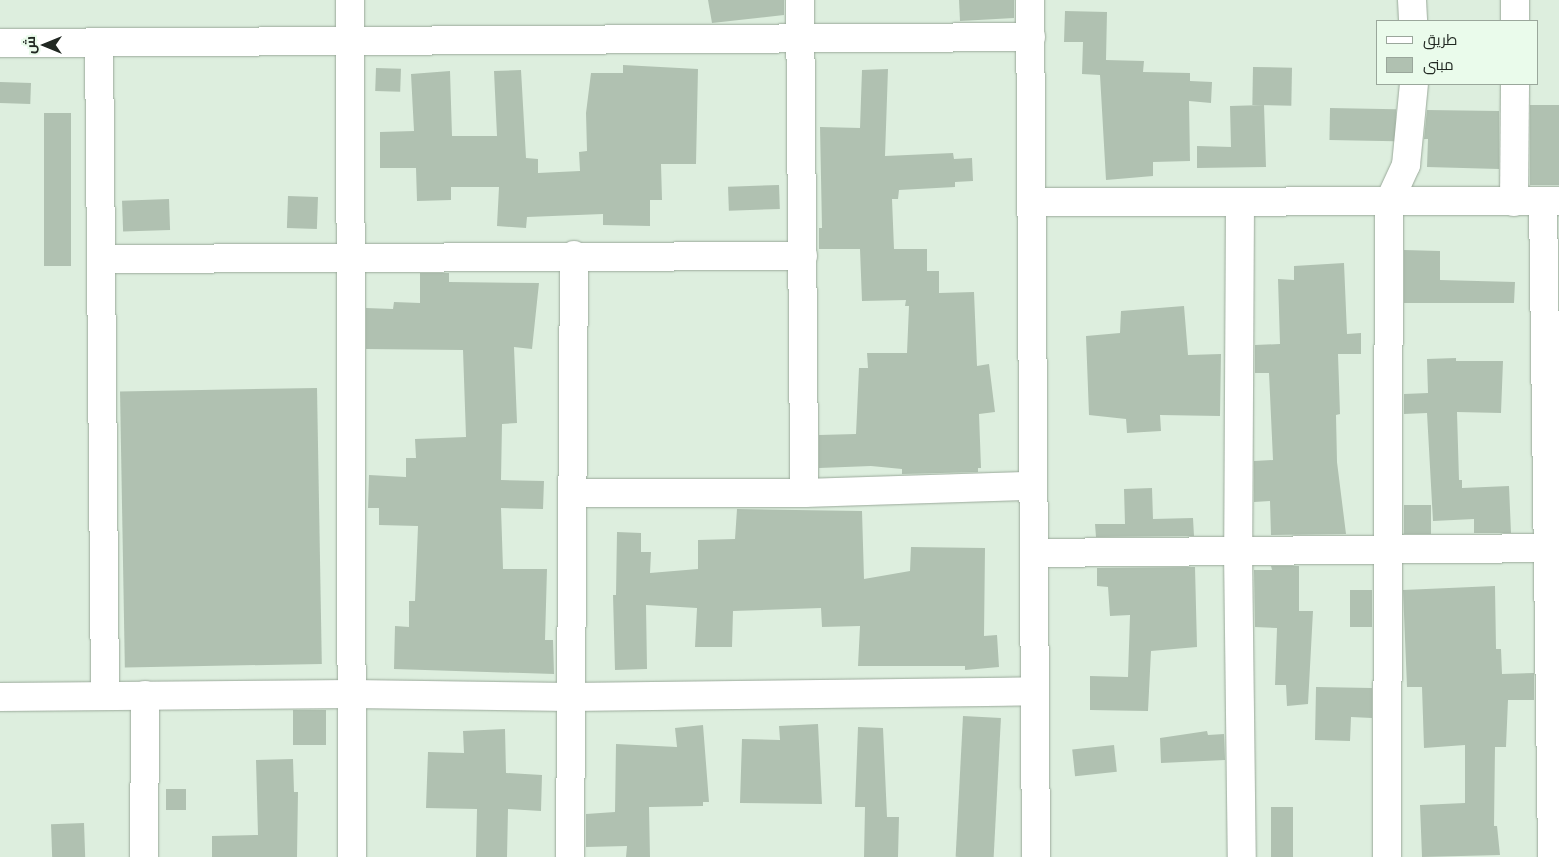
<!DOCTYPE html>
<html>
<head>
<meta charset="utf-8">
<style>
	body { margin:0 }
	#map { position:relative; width:1559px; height:857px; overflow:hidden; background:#ddeede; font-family:Lato,Cairo,sans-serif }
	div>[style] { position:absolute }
	.building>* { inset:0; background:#b0c1b1; transform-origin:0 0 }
	.roads { filter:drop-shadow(0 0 1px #9aa99a) drop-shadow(0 0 1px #9aa99a) }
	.minor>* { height:28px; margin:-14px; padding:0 14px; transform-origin:14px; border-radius:14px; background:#fff }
	.tertiary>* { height:28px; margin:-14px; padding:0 14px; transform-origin:14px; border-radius:14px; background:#fff }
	span { translate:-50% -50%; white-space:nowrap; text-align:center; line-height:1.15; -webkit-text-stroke:4px #eafbeb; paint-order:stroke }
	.legend { position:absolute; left:1376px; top:20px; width:162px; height:65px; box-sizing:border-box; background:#eafbeb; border:1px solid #9aa79b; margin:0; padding:6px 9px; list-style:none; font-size:15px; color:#212822 }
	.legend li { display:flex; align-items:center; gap:10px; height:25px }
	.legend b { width:25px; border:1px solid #9aa79b }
	.north { position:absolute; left:20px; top:20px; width:50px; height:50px; -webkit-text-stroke:4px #eafbeb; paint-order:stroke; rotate:270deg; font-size:14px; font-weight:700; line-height:20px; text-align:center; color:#212822 }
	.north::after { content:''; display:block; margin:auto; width:18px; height:22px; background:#212822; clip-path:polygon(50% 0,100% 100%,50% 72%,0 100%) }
</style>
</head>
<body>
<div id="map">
	<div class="building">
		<div style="clip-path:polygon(708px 0,784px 0,784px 15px,712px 23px)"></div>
		<div style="clip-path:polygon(959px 0,1014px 0,1014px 18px,960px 21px)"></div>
		<div style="clip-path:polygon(1065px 11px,1107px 12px,1106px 60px,1144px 61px,1143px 72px,1190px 73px,1190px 81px,1212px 82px,1211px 103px,1189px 101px,1190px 161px,1153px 162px,1153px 176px,1106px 180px,1100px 75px,1082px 74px,1083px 42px,1064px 42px)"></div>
		<div style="clip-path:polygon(623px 65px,698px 69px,696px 164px,661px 164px,662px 200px,650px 200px,650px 226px,603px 225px,603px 214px,527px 217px,526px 228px,497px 226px,499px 187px,451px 187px,451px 200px,417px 201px,416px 168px,380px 168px,380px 132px,414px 131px,411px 74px,450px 71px,452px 136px,497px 136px,494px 71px,521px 70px,526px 158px,538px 159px,538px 173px,580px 171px,579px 152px,587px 151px,586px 113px,591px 73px,623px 73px)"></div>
		<div style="left:1253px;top:67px;width:39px;height:38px;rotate:1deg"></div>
		<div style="left:376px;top:68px;width:25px;height:23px;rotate:2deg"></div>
		<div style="clip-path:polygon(888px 69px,885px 156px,953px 153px,954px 159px,972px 158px,973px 181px,955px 182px,955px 187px,899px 190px,898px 199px,892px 199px,894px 249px,927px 249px,927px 271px,939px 271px,939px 293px,974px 292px,977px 366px,989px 364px,995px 412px,979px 414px,981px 468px,978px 468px,978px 472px,902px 474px,902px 469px,871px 466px,819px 468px,819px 435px,856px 434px,859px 368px,868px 368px,867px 353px,907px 353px,909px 306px,905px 306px,906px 300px,862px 301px,860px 249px,819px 249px,819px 228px,822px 228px,820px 127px,860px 128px,862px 70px)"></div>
		<div style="left:0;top:82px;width:31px;height:21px;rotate:2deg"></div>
		<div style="clip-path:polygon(1264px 105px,1266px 167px,1197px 168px,1197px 146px,1231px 147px,1230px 106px)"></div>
		<div style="left:1559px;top:105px;width:80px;height:29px;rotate:90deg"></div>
		<div style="left:1330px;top:108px;width:66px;height:32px;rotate:1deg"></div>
		<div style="clip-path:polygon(1427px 110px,1499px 111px,1499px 169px,1427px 167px,1428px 139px,1424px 139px)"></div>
		<div style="left:44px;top:113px;width:27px;height:153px"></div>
		<div style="left:779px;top:185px;width:24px;height:51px;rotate:88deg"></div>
		<div style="left:288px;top:196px;width:30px;height:32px;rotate:2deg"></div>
		<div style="left:169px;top:199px;width:31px;height:47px;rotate:88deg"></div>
		<div style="clip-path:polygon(1404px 250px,1440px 251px,1440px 280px,1515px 282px,1514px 303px,1404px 303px)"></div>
		<div style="clip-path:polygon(1344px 263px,1347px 334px,1361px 333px,1361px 354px,1338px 354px,1340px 414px,1336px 415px,1337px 462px,1346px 534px,1271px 535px,1270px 501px,1254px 502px,1254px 461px,1273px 460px,1269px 373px,1255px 373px,1255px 345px,1280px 344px,1278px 279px,1294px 280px,1294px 266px)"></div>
		<div style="clip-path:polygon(420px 273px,449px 273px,449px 282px,539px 283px,532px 349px,514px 347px,517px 423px,502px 424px,501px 480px,544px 481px,543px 509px,501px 508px,503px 569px,547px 569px,545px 640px,553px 640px,554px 674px,394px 669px,395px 626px,409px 627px,409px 601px,415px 601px,418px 526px,379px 525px,379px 508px,368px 508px,369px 475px,406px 477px,406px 458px,416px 458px,415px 439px,466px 437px,463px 350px,366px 349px,366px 308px,393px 309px,394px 302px,420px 303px)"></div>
		<div style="clip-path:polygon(1184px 306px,1188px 355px,1221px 354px,1220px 416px,1160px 415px,1161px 431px,1127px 433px,1126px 419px,1089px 415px,1086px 336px,1120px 333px,1121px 311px)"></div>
		<div style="clip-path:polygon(1456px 358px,1456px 361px,1503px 361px,1501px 413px,1457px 412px,1459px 480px,1462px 480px,1462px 488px,1509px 486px,1511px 533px,1474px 533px,1474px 519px,1433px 521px,1427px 413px,1404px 414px,1404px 394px,1428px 393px,1427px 359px)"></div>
		<div style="left:317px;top:388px;width:276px;height:197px;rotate:89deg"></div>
		<div style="clip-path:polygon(1152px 488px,1153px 519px,1193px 518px,1194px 536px,1096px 537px,1095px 524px,1125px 524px,1124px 489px)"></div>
		<div style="left:1404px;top:505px;width:27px;height:29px"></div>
		<div style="clip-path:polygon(737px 509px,862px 511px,864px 579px,910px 571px,911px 547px,985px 548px,984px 636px,997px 635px,999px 667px,965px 670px,965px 666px,858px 666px,860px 626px,822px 627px,821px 608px,733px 611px,732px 647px,695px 647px,697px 608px,646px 605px,647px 669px,615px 670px,613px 595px,616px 595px,617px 532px,641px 533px,641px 552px,651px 552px,650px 573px,698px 569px,698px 540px,735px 539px)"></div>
		<div style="clip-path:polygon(1271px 566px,1299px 566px,1299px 611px,1313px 611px,1308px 704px,1287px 706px,1286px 685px,1275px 685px,1277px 628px,1255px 627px,1254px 570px,1272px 570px)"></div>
		<div style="clip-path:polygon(1195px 567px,1197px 647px,1151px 651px,1148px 711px,1090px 710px,1090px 676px,1128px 677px,1130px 615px,1110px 616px,1108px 587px,1097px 586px,1097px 568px)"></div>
		<div style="clip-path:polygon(1495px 586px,1496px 649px,1501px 649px,1502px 674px,1534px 673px,1534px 700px,1508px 700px,1506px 747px,1495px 747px,1494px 826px,1497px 826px,1500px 855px,1422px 857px,1420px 805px,1465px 803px,1465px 745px,1424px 748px,1422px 687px,1407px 687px,1403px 590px)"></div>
		<div style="left:1350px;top:590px;width:22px;height:37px"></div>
		<div style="clip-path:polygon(1316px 687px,1372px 688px,1372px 718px,1351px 717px,1350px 741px,1315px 740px)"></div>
		<div style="left:293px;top:710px;width:33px;height:35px"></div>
		<div style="left:963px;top:716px;width:38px;height:141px;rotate:3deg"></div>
		<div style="clip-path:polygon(818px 724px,822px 804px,740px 803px,742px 739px,780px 740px,779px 726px)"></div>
		<div style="clip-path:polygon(703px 725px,709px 802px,703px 802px,703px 806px,649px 807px,650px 857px,626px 857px,627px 846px,586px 847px,586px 814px,615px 812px,616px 744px,677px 747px,675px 728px)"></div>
		<div style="clip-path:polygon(858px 727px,883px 728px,887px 817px,899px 817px,898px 857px,864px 857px,865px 807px,855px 807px)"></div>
		<div style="clip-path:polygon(505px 729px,506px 773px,542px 775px,541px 811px,508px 809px,507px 857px,476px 857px,477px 809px,426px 808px,428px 752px,464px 753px,463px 731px)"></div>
		<div style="clip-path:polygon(1207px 731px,1208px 735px,1224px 734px,1225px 760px,1161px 763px,1160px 738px)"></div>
		<div style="left:1114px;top:745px;width:27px;height:42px;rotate:84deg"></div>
		<div style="clip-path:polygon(293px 759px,294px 792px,298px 792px,297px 857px,212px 857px,212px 836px,258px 835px,256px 760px)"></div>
		<div style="left:166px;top:789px;width:20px;height:21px"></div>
		<div style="left:1271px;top:807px;width:22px;height:50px"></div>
		<div style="left:84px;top:823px;width:34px;height:33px;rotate:88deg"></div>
	</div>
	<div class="roads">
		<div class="minor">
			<div style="left:350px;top:0;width:857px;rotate:89.87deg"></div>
			<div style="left:800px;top:0;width:493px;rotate:89.5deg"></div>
			<div style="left:1412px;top:0;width:21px;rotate:87deg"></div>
			<div style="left:1515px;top:21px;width:21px;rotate:-90deg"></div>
			<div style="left:0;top:43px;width:1031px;rotate:-0.33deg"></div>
			<div style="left:99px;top:43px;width:653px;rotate:89.47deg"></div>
			<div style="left:1543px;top:201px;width:656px;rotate:89.21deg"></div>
			<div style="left:1032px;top:202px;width:527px;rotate:-0.11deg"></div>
			<div style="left:1240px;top:202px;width:348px;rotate:90.3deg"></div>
			<div style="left:1238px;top:550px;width:307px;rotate:89.3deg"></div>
			<div style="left:1514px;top:202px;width:118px;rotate:-89.5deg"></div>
			<div style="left:102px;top:259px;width:701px;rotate:-0.25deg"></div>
			<div style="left:572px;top:493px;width:232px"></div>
			<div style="left:804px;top:493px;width:229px;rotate:-1.8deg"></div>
			<div style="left:1034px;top:553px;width:525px;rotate:-0.55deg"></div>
			<div style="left:0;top:697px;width:352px;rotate:-0.5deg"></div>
			<div style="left:352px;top:694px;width:218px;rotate:0.8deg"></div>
			<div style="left:570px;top:697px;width:465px;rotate:-0.7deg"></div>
			<div style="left:144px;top:857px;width:162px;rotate:-89.6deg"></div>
			<div style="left:570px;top:857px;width:602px;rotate:-89.62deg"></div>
			<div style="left:1387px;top:857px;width:655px;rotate:-89.83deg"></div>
			<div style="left:1389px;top:202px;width:41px;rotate:-65.3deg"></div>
			<div style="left:1406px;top:165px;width:81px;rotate:-84.4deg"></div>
		</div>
		<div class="tertiary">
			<div style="left:1030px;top:0;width:857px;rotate:89.6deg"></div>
		</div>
	</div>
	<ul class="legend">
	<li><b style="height:6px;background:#fff"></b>طريق</li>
	<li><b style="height:14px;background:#b0c1b1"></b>مبنى</li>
	</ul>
	<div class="north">ش</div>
</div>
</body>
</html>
